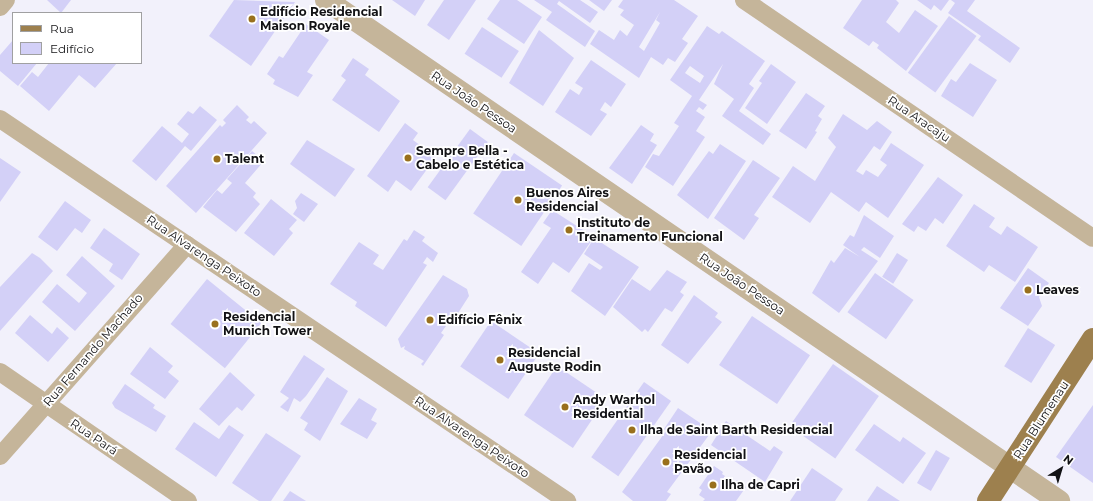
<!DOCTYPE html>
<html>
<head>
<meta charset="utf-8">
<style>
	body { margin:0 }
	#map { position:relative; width:1093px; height:501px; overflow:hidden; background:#f2f1fb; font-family:Montserrat,sans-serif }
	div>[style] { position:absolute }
	.building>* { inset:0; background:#d3d0f7; transform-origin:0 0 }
	.minor>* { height:18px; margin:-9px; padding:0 9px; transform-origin:9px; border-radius:9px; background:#c5b59a }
	.tertiary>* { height:22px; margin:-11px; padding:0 11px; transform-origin:11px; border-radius:11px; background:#c5b59a }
	.primary>* { height:22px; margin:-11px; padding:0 11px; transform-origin:11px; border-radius:11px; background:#9d804e }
	.dots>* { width:11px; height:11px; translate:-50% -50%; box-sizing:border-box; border:2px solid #fff; border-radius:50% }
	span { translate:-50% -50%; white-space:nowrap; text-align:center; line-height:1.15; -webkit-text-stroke:3.5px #fff; paint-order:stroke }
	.poi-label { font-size:12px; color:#121215; font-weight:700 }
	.left { translate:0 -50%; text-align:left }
	.street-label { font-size:12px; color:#121215 }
	.legend { position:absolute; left:12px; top:12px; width:130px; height:52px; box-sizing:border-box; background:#fff; border:1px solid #a0a0a1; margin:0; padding:5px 7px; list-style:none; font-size:12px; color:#121215 }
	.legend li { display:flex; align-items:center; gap:8px; height:20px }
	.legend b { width:20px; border:1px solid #a0a0a1 }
	.north { position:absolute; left:1041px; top:449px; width:40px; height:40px; -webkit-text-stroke:3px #fff; paint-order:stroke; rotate:38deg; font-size:11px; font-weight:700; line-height:16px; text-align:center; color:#121215 }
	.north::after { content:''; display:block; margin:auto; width:14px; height:18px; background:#121215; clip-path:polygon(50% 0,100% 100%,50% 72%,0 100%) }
</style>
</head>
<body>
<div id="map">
	<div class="building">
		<div style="clip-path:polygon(47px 0,71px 0,61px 13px)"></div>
		<div style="clip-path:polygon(234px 0,295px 2px,251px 66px,209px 36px)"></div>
		<div style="clip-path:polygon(392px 0,425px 0,415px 16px)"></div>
		<div style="clip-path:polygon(444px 0,476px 0,449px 40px,427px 25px)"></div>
		<div style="clip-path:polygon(500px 0,517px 0,542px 17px,524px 44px,487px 19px)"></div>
		<div style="clip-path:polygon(534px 0,580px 0,598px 12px,590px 23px,559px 1px,557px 4px,595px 31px,585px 47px,546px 20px,552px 12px)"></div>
		<div style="clip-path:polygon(589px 0,612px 0,604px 11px)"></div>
		<div style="clip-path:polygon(evenodd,623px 0,674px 0,698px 16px,682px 39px,688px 43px,675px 62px,668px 58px,663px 65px,651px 57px,639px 78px,590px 44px,599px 30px,614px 40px,620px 30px,627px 36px,634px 25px,620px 15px,624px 10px,618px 7px,623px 0,660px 12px,656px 20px,660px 23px,644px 51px,639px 47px,660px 12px)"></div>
		<div style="clip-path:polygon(862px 0,896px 0,899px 3px,886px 22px,899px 33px,915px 10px,938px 26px,906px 71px,877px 48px,879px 45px,873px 41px,869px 46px,843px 28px)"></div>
		<div style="clip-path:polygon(917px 0,949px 0,941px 11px,934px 5px,931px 10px)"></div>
		<div style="clip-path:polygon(951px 0,975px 0,967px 11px,1020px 48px,1010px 63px,978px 40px,981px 36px,948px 13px,955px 3px)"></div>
		<div style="left:949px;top:16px;width:34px;height:70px;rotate:36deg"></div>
		<div style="clip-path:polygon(306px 24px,329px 40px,307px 72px,313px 75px,298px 97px,273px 84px,275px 80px,267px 74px,279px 56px,283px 58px)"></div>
		<div style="clip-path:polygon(evenodd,707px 26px,719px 34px,722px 31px,765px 61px,749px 84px,754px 88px,739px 111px,771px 134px,763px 145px,722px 116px,734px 99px,714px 84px,723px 64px,699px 100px,707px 105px,703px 110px,699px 107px,696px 111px,705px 117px,696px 131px,705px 137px,673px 186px,645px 167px,653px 154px,659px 156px,679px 126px,674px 123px,692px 96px,670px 80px,707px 26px,690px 66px,704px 76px,700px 83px,685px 73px,690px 66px)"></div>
		<div style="left:482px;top:27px;width:44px;height:32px;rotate:33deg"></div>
		<div style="clip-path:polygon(539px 30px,574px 58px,543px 106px,509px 83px)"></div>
		<div style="clip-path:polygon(13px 40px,13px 63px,37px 63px,18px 86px,0 71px,0 55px)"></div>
		<div style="clip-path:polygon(353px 58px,369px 69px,365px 75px,400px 101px,379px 132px,332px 100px,346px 80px,341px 76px)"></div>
		<div style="clip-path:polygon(591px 60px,626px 84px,611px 107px,605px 102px,600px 110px,607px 114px,591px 136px,555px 112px,570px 89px,579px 95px,583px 88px,575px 83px)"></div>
		<div style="clip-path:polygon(49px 63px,117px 63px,95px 88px,79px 75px,49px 111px,20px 86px,32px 72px,38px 77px)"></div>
		<div style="clip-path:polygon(970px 63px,997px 80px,973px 117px,941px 96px,951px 79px,956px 82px)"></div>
		<div style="clip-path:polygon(771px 64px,796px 82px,767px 124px,745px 108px,762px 83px,759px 81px)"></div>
		<div style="clip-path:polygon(806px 93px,825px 106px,818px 116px,822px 119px,815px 131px,817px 132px,806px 149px,779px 131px)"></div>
		<div style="clip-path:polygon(237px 105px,249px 117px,246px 120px,251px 124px,254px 121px,267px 133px,196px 213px,166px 186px,220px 125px,222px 127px,226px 123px,223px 120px)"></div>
		<div style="clip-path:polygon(200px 106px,217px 120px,191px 151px,185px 146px,156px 181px,132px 161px,162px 126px,182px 143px,189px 134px,177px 124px,188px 111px,193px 114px)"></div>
		<div style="clip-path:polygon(843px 114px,867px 130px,877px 121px,892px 132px,880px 150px,874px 146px,856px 171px,863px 175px,866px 170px,878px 177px,887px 165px,880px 160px,891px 143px,924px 165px,888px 218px,866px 202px,859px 212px,831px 192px,810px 223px,772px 197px,793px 166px,815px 181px,836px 147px,828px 138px)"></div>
		<div style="clip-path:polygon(405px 123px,418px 133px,413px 140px,436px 157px,411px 191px,396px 180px,388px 192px,367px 176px)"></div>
		<div style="clip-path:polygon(641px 125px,654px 134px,650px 141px,657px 145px,632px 184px,609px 168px)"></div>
		<div style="left:470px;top:129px;width:22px;height:72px;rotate:36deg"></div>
		<div style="clip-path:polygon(307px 140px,355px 169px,335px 197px,290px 164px)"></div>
		<div style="clip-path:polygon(720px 144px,746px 161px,708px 219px,677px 195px,709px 151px,713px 154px)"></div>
		<div style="clip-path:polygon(252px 151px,264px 161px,245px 183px,256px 193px,253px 197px,260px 204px,236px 232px,203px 207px,217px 190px,222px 194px,232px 183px,227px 179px)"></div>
		<div style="left:514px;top:153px;width:58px;height:73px;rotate:34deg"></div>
		<div style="clip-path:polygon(0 158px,21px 172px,0 202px)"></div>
		<div style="clip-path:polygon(753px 160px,780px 178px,754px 215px,759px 218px,744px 240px,714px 218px)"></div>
		<div style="clip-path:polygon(938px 177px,963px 195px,943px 224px,935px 218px,926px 231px,918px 226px,914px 232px,902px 224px)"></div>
		<div style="clip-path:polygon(301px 193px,318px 204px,304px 222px,293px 214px,297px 208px,295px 201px)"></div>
		<div style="clip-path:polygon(271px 199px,297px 220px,289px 229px,293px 233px,274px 256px,244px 233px)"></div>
		<div style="clip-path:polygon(65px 201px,91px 220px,82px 233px,75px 228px,57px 251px,38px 237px)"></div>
		<div style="clip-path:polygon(974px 204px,995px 218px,989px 227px,1001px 235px,1007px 226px,1038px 247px,1015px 282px,989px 265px,984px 272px,946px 246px)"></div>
		<div style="clip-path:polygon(552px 210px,594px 237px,569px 273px,553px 262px,538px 284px,521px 272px,551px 228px,543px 223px)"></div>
		<div style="clip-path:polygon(864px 215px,894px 236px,880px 258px,864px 247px,861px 250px,878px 261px,839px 313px,812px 293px,831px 260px,834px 263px,845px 248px,860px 257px,843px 245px,850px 235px,854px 237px)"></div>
		<div style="clip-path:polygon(104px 228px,140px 254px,122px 280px,109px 271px,113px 264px,90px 248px)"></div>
		<div style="clip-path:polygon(414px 230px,425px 237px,422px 241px,438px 253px,433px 262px,427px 257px,423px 263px,427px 265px,386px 327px,355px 306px,357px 302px,330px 284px,359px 242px,379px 255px,373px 264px,383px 270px,404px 239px,407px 241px)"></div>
		<div style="clip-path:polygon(594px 238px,639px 267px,605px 316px,571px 291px,589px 263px,600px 270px,603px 267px,584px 254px)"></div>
		<div style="clip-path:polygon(32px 253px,40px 258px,53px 271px,0 331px,0 287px)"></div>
		<div style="left:897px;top:253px;width:13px;height:28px;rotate:32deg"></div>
		<div style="clip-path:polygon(82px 256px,115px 286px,75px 331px,42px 302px,57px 284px,79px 303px,87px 293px,66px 275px)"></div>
		<div style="clip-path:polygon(1028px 268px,1049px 283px,1039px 297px,1042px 306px,1028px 326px,1000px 308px)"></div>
		<div style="clip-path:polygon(667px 270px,687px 282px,680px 292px,684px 295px,672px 312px,665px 308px,648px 332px,645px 329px,642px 332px,613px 307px,632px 279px,650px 291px)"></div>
		<div style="left:875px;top:273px;width:47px;height:48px;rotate:35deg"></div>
		<div style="clip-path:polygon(443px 275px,467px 289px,469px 296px,453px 321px,451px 319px,441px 333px,444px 335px,423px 366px,421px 364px,424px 361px,404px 349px,405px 346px,401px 348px,398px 339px)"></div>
		<div style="left:207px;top:279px;width:70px;height:58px;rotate:39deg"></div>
		<div style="clip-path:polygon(694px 295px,718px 313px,715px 317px,722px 322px,688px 364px,661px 345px)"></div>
		<div style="clip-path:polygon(30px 315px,52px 334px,57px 327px,69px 338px,48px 362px,15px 333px)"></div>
		<div style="left:752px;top:316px;width:70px;height:59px;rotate:34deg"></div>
		<div style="left:491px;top:321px;width:58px;height:55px;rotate:34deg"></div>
		<div style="left:1028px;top:328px;width:32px;height:45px;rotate:32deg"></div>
		<div style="clip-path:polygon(150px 347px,173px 366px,168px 372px,179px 381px,165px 399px,130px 374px)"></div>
		<div style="clip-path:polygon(304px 355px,325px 369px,306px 396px,300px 402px,294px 398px,288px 412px,280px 407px,289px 398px,280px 392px)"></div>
		<div style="left:833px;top:364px;width:56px;height:76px;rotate:35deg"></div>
		<div style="left:557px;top:366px;width:59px;height:59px;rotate:34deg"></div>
		<div style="clip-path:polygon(230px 372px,255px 395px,242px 411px,237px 407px,219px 426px,199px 409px)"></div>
		<div style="clip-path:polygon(327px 377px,348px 391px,320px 441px,304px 430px,308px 423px,300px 418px)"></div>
		<div style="left:644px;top:382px;width:33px;height:92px;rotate:35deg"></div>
		<div style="clip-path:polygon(125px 384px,155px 405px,153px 408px,166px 416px,156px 432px,115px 408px,112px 403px)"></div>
		<div style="clip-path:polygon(359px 398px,377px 409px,371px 420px,377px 423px,367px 439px,340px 424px)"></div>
		<div style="clip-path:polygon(1093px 405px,1093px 483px,1056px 457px)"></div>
		<div style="clip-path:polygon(678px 408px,712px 431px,667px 492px,671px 494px,666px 501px,633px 501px,622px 492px,666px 431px,664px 429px)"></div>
		<div style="clip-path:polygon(726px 421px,770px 451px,774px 446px,783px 452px,765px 482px,711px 445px)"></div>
		<div style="clip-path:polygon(194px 422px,219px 439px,229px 425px,244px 435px,216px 477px,175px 449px)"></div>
		<div style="clip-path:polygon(874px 424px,900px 442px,903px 437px,926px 453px,903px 484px,855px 450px)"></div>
		<div style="clip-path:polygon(266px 433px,301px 456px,271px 501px,259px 501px,232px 483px)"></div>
		<div style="left:936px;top:450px;width:16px;height:38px;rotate:30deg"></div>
		<div style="clip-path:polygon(714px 466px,723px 472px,722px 474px,725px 476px,721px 482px,728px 487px,732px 481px,735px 483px,737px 480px,746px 487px,736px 501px,703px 501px,705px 499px,699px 495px,702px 490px,699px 488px)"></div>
		<div style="clip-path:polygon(812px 468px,843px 489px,835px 501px,790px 501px)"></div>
		<div style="clip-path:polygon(877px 486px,900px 501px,867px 501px)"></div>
		<div style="clip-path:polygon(290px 491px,306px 501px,283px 501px)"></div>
	</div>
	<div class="minor">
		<div style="left:744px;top:0;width:422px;rotate:34.3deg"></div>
		<div style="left:0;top:7px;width:9px;rotate:-49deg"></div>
		<div style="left:0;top:119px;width:684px;rotate:33.97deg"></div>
		<div style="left:0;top:372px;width:228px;rotate:34.5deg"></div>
		<div style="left:0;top:456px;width:282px;rotate:-48.5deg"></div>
	</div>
	<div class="tertiary">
		<div style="left:326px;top:0;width:888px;rotate:34.35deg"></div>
	</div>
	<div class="primary">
		<div style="left:988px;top:501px;width:193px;rotate:-57.1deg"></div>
	</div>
	<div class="dots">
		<div style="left:252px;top:19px;background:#99701d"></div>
		<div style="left:408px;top:158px;background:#99701d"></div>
		<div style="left:217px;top:159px;background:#99701d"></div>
		<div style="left:518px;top:200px;background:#99701d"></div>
		<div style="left:569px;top:230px;background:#99701d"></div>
		<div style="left:1028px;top:290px;background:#99701d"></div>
		<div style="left:430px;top:320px;background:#99701d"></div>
		<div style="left:215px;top:324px;background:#99701d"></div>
		<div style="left:500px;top:360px;background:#99701d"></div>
		<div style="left:565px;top:407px;background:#99701d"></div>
		<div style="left:632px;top:430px;background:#99701d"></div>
		<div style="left:666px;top:462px;background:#99701d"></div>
		<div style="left:713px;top:485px;background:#99701d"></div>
	</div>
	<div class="poi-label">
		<span class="left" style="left:260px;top:19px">Edifício Residencial<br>Maison Royale</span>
		<span class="left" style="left:416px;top:158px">Sempre Bella -<br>Cabelo e Estética</span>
		<span class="left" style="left:225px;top:159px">Talent</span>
		<span class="left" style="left:526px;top:200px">Buenos Aires<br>Residencial</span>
		<span class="left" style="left:577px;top:230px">Instituto de<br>Treinamento Funcional</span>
		<span class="left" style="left:1036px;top:290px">Leaves</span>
		<span class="left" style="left:223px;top:324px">Residencial<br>Munich Tower</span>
		<span class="left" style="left:438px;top:320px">Edifício Fênix</span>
		<span class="left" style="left:508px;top:360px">Residencial<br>Auguste Rodin</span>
		<span class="left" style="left:573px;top:407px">Andy Warhol<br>Residential</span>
		<span class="left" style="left:640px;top:430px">Ilha de Saint Barth Residencial</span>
		<span class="left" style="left:674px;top:462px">Residencial<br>Pavão</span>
		<span class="left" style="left:721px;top:485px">Ilha de Capri</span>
	</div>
	<div class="street-label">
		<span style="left:474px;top:102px;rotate:34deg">Rua João Pessoa</span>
		<span style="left:919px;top:119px;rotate:34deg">Rua Aracaju</span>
		<span style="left:204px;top:256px;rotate:34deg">Rua Alvarenga Peixoto</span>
		<span style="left:742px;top:284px;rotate:34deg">Rua João Pessoa</span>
		<span style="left:93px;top:350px;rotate:-49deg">Rua Fernando Machado</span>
		<span style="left:1041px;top:420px;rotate:-57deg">Rua Blumenau</span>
		<span style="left:94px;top:437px;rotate:34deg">Rua Pará</span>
		<span style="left:472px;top:437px;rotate:34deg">Rua Alvarenga Peixoto</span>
	</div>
	<ul class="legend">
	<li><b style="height:5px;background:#9d804e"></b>Rua</li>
	<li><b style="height:11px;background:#d3d0f7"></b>Edifício</li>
	</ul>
	<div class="north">N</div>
</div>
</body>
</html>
